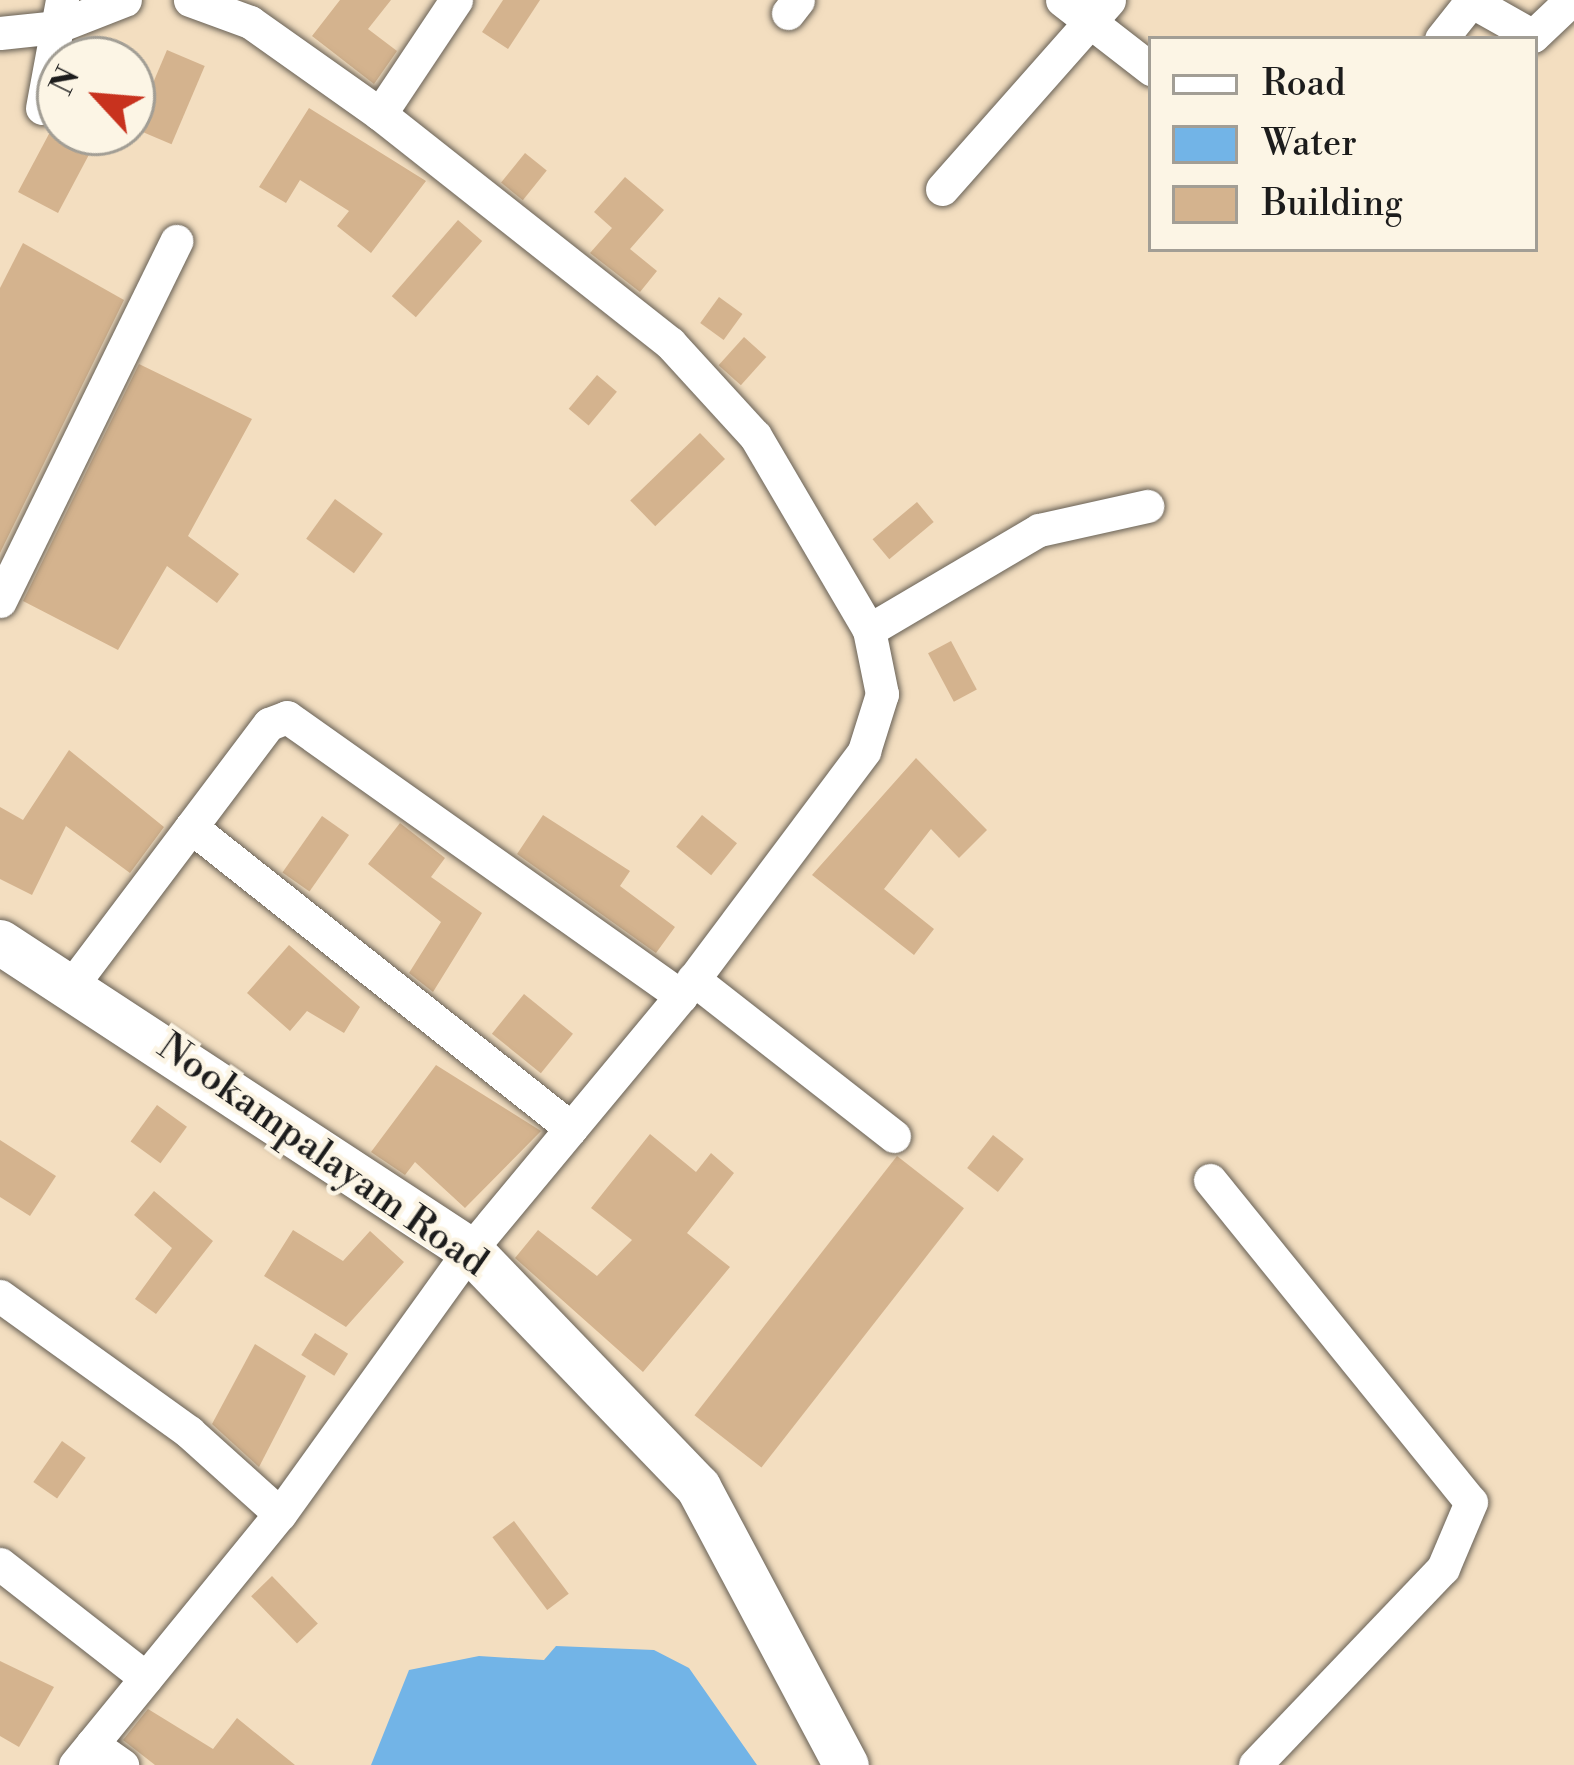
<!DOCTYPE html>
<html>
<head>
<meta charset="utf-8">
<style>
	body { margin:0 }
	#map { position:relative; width:1574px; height:1765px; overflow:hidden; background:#f3dec0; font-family:"Libre Bodoni",serif }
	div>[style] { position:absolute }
	.water>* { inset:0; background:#72b4e7 }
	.building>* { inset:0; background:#d4b38e; transform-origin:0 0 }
	.roads { filter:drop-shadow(0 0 3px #676055) drop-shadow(0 0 3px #676055) }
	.street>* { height:33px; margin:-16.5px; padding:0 16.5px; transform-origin:16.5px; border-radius:16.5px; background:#fff }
	.secondary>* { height:45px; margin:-22.5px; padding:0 22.5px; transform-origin:22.5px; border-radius:22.5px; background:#fff }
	span { translate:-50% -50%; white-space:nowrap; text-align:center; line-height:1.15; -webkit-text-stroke:9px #fcf5e5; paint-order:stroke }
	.street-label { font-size:39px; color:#1c1c1c }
	.legend { position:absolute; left:1148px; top:36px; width:390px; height:216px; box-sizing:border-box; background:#fcf5e5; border:3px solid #a29e95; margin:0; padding:15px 21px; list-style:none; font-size:36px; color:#1c1c1c }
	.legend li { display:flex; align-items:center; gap:24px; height:60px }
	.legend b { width:60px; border:3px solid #a29e95 }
	.north { position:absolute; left:36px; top:36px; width:120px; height:120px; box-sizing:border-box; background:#fcf5e5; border:3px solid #a29e95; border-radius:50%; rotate:296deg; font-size:33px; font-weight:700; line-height:48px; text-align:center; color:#1c1c1c }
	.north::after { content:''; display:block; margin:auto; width:42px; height:54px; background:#c8321e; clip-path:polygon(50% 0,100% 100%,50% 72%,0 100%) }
</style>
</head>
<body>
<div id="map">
	<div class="water">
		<div style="clip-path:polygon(556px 1646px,654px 1650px,689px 1668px,757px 1765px,371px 1765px,409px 1670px,479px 1656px,544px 1660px)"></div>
	</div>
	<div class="building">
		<div style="clip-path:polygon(340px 0,391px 0,368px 29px,397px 51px,374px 84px,312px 36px)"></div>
		<div style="clip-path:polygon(503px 0,540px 0,508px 49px,482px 32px)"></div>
		<div style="left:167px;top:50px;width:41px;height:85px;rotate:23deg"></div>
		<div style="clip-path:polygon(309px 108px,426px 181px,371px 253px,337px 226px,349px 211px,300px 180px,286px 203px,259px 187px)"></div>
		<div style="clip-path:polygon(50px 132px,101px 132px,58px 213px,18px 192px)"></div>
		<div style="left:525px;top:153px;width:28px;height:38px;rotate:39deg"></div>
		<div style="clip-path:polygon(625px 177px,664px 210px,630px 249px,657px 271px,640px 292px,590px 253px,612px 228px,594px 212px)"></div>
		<div style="left:458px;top:220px;width:32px;height:101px;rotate:41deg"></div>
		<div style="clip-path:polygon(23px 243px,124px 300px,0 553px,0 288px)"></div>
		<div style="left:719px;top:297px;width:29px;height:32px;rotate:36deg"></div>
		<div style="left:744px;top:337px;width:30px;height:38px;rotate:42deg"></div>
		<div style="clip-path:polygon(139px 364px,252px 419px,188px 536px,239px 574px,217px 603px,167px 566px,118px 650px,23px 601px)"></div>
		<div style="left:597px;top:375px;width:26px;height:44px;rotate:40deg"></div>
		<div style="left:700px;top:433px;width:36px;height:97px;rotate:46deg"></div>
		<div style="left:335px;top:499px;width:59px;height:49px;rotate:36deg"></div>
		<div style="left:917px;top:502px;width:26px;height:58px;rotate:50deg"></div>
		<div style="left:951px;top:641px;width:55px;height:26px;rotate:62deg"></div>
		<div style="clip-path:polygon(69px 750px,164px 827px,130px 873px,66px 826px,32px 895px,0 879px,0 807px,23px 820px)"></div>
		<div style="clip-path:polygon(916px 758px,987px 830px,959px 858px,931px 829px,884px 889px,934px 929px,914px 955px,812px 875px)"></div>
		<div style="clip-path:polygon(543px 815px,630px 871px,620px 886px,675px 927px,656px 953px,517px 854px)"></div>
		<div style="left:702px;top:815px;width:45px;height:41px;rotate:39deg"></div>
		<div style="left:322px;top:816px;width:33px;height:69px;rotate:35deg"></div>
		<div style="clip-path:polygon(400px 823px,445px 858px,431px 877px,482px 913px,433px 992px,409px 973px,441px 922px,368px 864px)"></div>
		<div style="clip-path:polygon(289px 945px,360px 1007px,344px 1033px,307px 1011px,290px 1031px,247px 993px)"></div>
		<div style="left:524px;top:994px;width:63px;height:51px;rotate:39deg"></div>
		<div style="clip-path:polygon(436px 1065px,541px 1131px,465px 1208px,415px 1162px,405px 1175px,371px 1152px)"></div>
		<div style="left:157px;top:1105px;width:37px;height:45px;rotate:36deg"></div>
		<div style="clip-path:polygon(650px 1134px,696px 1172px,711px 1153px,734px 1173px,687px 1233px,730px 1267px,643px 1372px,515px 1258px,538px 1230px,597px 1276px,632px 1240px,591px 1208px)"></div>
		<div style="left:993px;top:1135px;width:39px;height:42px;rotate:38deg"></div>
		<div style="clip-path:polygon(0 1140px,56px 1176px,30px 1216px,0 1197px)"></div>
		<div style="left:897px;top:1156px;width:85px;height:329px;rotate:38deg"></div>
		<div style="clip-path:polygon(154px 1191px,213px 1241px,156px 1314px,135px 1299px,172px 1248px,134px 1215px)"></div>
		<div style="clip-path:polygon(293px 1230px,343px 1261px,370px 1231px,404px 1262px,346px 1327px,264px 1276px)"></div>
		<div style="left:315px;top:1333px;width:39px;height:26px;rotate:32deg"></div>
		<div style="clip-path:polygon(255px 1344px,306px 1376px,259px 1467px,212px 1424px)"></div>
		<div style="left:62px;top:1441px;width:29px;height:50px;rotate:35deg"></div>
		<div style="left:514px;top:1521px;width:91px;height:27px;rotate:53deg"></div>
		<div style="left:272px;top:1576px;width:66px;height:29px;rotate:46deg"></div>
		<div style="clip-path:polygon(0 1661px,54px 1687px,19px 1747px,0 1736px)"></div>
		<div style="clip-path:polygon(148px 1709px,213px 1749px,237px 1718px,295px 1765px,155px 1765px,123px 1740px)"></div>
	</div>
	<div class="roads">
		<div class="street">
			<div style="left:1062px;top:0;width:113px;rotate:37.8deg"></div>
			<div style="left:1471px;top:1px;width:71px;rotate:29.4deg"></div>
			<div style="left:1533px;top:36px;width:52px;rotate:-43.5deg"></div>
			<div style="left:788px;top:13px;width:16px;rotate:-52deg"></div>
			<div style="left:0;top:33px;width:56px;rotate:-6.1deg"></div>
			<div style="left:56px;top:27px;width:74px;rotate:-21.4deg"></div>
			<div style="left:1441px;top:39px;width:50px;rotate:-51.5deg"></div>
			<div style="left:42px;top:108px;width:110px;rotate:-79.5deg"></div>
			<div style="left:380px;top:114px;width:137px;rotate:-56.3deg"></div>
			<div style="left:942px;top:189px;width:252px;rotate:-48.5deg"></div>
			<div style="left:0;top:601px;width:401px;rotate:-63.9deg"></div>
			<div style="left:869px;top:630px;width:197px;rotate:-30.5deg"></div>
			<div style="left:1039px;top:530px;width:111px;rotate:-12.5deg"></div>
			<div style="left:191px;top:827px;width:485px;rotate:38.4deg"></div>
			<div style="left:693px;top:979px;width:255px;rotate:38deg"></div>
			<div style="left:72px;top:985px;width:327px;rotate:-53deg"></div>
			<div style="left:269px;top:724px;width:19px;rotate:-21deg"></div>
			<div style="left:287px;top:717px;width:483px;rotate:35.3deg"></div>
			<div style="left:1210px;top:1180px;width:414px;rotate:51deg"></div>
			<div style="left:1471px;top:1502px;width:72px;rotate:113deg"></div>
			<div style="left:1443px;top:1568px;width:272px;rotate:133.7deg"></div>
			<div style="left:0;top:1296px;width:233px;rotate:35.7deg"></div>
			<div style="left:189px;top:1432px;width:122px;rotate:42deg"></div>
			<div style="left:0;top:1564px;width:185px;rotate:38deg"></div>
			<div style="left:92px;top:1744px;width:37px;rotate:35deg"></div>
			<div style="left:75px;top:1765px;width:324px;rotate:-50.8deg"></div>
			<div style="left:280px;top:1514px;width:325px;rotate:-54.3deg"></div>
			<div style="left:470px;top:1250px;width:330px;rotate:-50.3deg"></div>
			<div style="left:681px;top:996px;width:306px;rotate:-53.2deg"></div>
			<div style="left:864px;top:751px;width:60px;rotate:-72.5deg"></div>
			<div style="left:882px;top:694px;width:65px;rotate:-101.5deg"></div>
			<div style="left:869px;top:630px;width:225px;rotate:-120.4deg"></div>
			<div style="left:755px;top:436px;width:126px;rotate:-132.4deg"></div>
			<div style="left:670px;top:343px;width:370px;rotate:-141.7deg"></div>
			<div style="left:380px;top:114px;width:159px;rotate:-144.7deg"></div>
			<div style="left:250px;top:22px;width:64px;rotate:-159.9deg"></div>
		</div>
		<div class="secondary">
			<div style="left:0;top:942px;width:562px;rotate:33.24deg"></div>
			<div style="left:470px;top:1250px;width:329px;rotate:46.1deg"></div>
			<div style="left:698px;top:1487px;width:315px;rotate:62deg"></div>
		</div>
	</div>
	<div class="street-label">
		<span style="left:322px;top:1156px;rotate:35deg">Nookampalayam Road</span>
	</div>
	<ul class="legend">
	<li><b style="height:15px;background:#fff"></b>Road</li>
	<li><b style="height:33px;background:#72b4e7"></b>Water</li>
	<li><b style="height:33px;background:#d4b38e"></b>Building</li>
	</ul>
	<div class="north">N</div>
</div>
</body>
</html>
